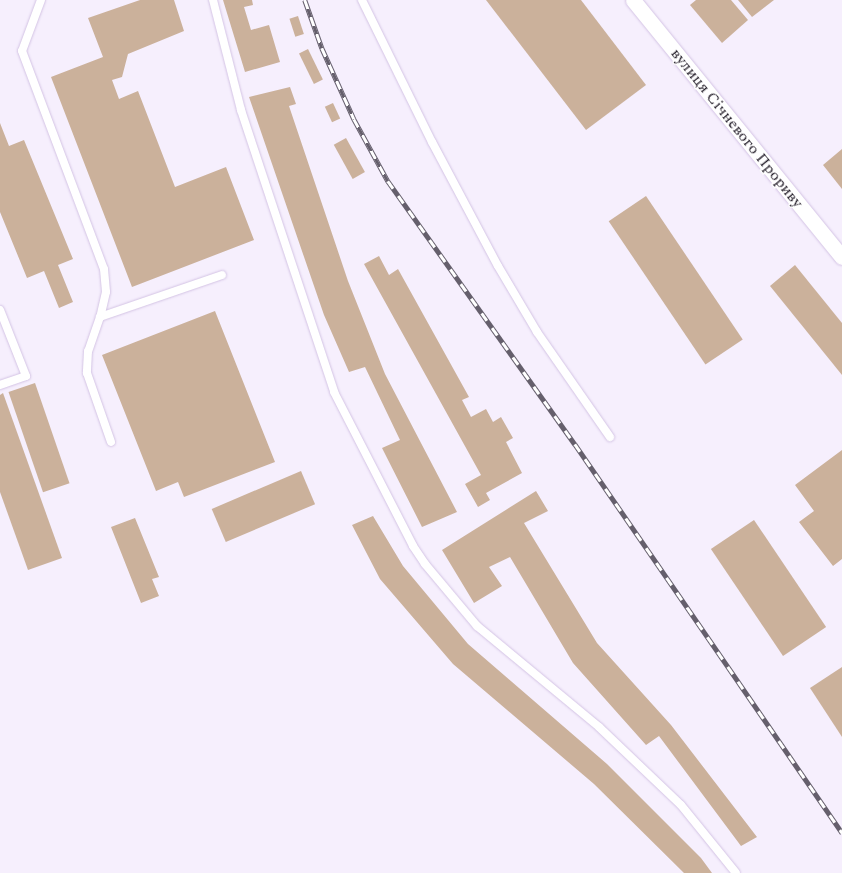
<!DOCTYPE html>
<html>
<head>
<meta charset="utf-8">
<style>
	body { margin:0 }
	#map { position:relative; width:842px; height:873px; overflow:hidden; background:#f6effd; font-family:Spectral,serif }
	div>[style] { position:absolute }
	.building>* { inset:0; background:#cbb19b; transform-origin:0 0 }
	.roads { filter:drop-shadow(0 0 1px #d3c3e4) drop-shadow(0 0 1px #d3c3e4) }
	.service>* { height:8px; margin:-4px; padding:0 4px; transform-origin:4px; border-radius:4px; background:#fff }
	.minor>* { height:15px; margin:-7.5px; padding:0 7.5px; transform-origin:7.5px; border-radius:7.5px; background:#fff }
	.rail>* { height:4.5px; margin-top:-2.25px; transform-origin:0; background:repeating-linear-gradient(90deg,#fff 0 9px,#655f6c 0 18px); box-sizing:border-box; border-block:1px solid #655f6c }
	span { translate:-50% -50%; white-space:nowrap; text-align:center; line-height:1.15; -webkit-text-stroke:3px #fff; paint-order:stroke }
	.street-label { font-size:16px; color:#1c1622 }
</style>
</head>
<body>
<div id="map">
	<div class="building">
		<div style="clip-path:polygon(140px 0,174px 0,184px 31px,128px 54px,122px 77px,112px 80px,119px 99px,138px 91px,175px 187px,226px 167px,254px 240px,132px 287px,51px 77px,103px 57px,88px 18px)"></div>
		<div style="clip-path:polygon(223px 0,252px 0,253px 5px,244px 7px,251px 30px,269px 25px,280px 62px,245px 72px)"></div>
		<div style="clip-path:polygon(486px 0,581px 0,646px 85px,586px 130px)"></div>
		<div style="clip-path:polygon(696px 0,731px 0,748px 20px,722px 43px,690px 5px)"></div>
		<div style="clip-path:polygon(738px 0,774px 0,752px 17px)"></div>
		<div style="left:298px;top:16px;width:19px;height:9px;rotate:72deg"></div>
		<div style="left:308px;top:49px;width:34px;height:10px;rotate:64deg"></div>
		<div style="clip-path:polygon(290px 87px,296px 104px,289px 106px,348px 281px,385px 374px,457px 512px,422px 527px,382px 448px,400px 440px,365px 367px,349px 372px,324px 315px,249px 97px)"></div>
		<div style="left:333px;top:103px;width:17px;height:9px;rotate:65deg"></div>
		<div style="clip-path:polygon(0 123px,9px 146px,24px 140px,73px 259px,58px 265px,73px 302px,59px 308px,44px 271px,27px 278px,0 212px)"></div>
		<div style="left:346px;top:138px;width:39px;height:14px;rotate:61deg"></div>
		<div style="clip-path:polygon(842px 149px,842px 189px,823px 165px)"></div>
		<div style="left:646px;top:196px;width:173px;height:45px;rotate:56deg"></div>
		<div style="clip-path:polygon(379px 256px,389px 275px,398px 269px,469px 397px,462px 400px,471px 417px,486px 409px,493px 422px,501px 417px,513px 438px,506px 442px,522px 473px,486px 493px,490px 500px,478px 507px,465px 484px,481px 475px,364px 264px)"></div>
		<div style="clip-path:polygon(795px 265px,842px 323px,842px 375px,770px 286px)"></div>
		<div style="clip-path:polygon(215px 311px,275px 462px,184px 497px,178px 482px,156px 491px,102px 355px)"></div>
		<div style="left:35px;top:383px;width:106px;height:28px;rotate:71deg"></div>
		<div style="clip-path:polygon(3px 393px,62px 558px,28px 570px,0 492px,0 395px)"></div>
		<div style="clip-path:polygon(842px 450px,842px 559px,833px 566px,799px 522px,814px 511px,795px 485px)"></div>
		<div style="left:301px;top:471px;width:36px;height:97px;rotate:67deg"></div>
		<div style="clip-path:polygon(536px 491px,548px 511px,524px 523px,597px 643px,671px 725px,757px 837px,741px 846px,659px 736px,646px 745px,573px 663px,510px 557px,489px 567px,502px 586px,474px 603px,442px 550px)"></div>
		<div style="clip-path:polygon(373px 516px,403px 566px,468px 644px,607px 764px,701px 858px,712px 873px,684px 873px,594px 784px,453px 664px,380px 579px,352px 525px)"></div>
		<div style="clip-path:polygon(135px 518px,159px 577px,152px 579px,159px 596px,141px 603px,111px 527px)"></div>
		<div style="left:754px;top:520px;width:129px;height:52px;rotate:56deg"></div>
		<div style="clip-path:polygon(842px 667px,842px 737px,810px 688px)"></div>
	</div>
	<div class="roads">
		<div class="service">
			<div style="left:41px;top:0;width:54px;rotate:110.4deg"></div>
			<div style="left:22px;top:51px;width:233px;rotate:69.4deg"></div>
			<div style="left:104px;top:269px;width:23px;rotate:85deg"></div>
			<div style="left:106px;top:292px;width:26px;rotate:103deg"></div>
			<div style="left:100px;top:317px;width:129px;rotate:-19deg"></div>
			<div style="left:213px;top:0;width:114px;rotate:75.7deg"></div>
			<div style="left:241px;top:110px;width:297px;rotate:71.7deg"></div>
			<div style="left:334px;top:392px;width:173px;rotate:62.8deg"></div>
			<div style="left:413px;top:546px;width:22px;rotate:56deg"></div>
			<div style="left:425px;top:564px;width:81px;rotate:50deg"></div>
			<div style="left:477px;top:626px;width:158px;rotate:39.6deg"></div>
			<div style="left:599px;top:727px;width:113px;rotate:43.6deg"></div>
			<div style="left:681px;top:805px;width:87px;rotate:51deg"></div>
			<div style="left:362px;top:0;width:158px;rotate:63.8deg"></div>
			<div style="left:432px;top:142px;width:140px;rotate:62deg"></div>
			<div style="left:498px;top:266px;width:77px;rotate:59.4deg"></div>
			<div style="left:537px;top:332px;width:128px;rotate:55.2deg"></div>
			<div style="left:0;top:310px;width:71px;rotate:68.5deg"></div>
			<div style="left:26px;top:376px;width:28px;rotate:161deg"></div>
			<div style="left:100px;top:317px;width:36px;rotate:109deg"></div>
			<div style="left:88px;top:351px;width:22px;rotate:93deg"></div>
			<div style="left:87px;top:373px;width:73px;rotate:70.8deg"></div>
		</div>
		<div class="minor">
			<div style="left:633px;top:0;width:331px;rotate:50.9deg"></div>
		</div>
	</div>
	<div class="rail">
		<div style="left:305px;top:0;width:51px;rotate:70.5deg"></div>
		<div style="left:322px;top:48px;width:78px;rotate:65.7deg"></div>
		<div style="left:354px;top:119px;width:71px;rotate:61.3deg"></div>
		<div style="left:388px;top:181px;width:323px;rotate:54.6deg"></div>
		<div style="left:575px;top:444px;width:472px;rotate:55.5deg"></div>
	</div>
	<div class="street-label">
		<span style="left:737px;top:128px;rotate:51deg">вулиця Січневого Прориву</span>
	</div>
</div>
</body>
</html>
